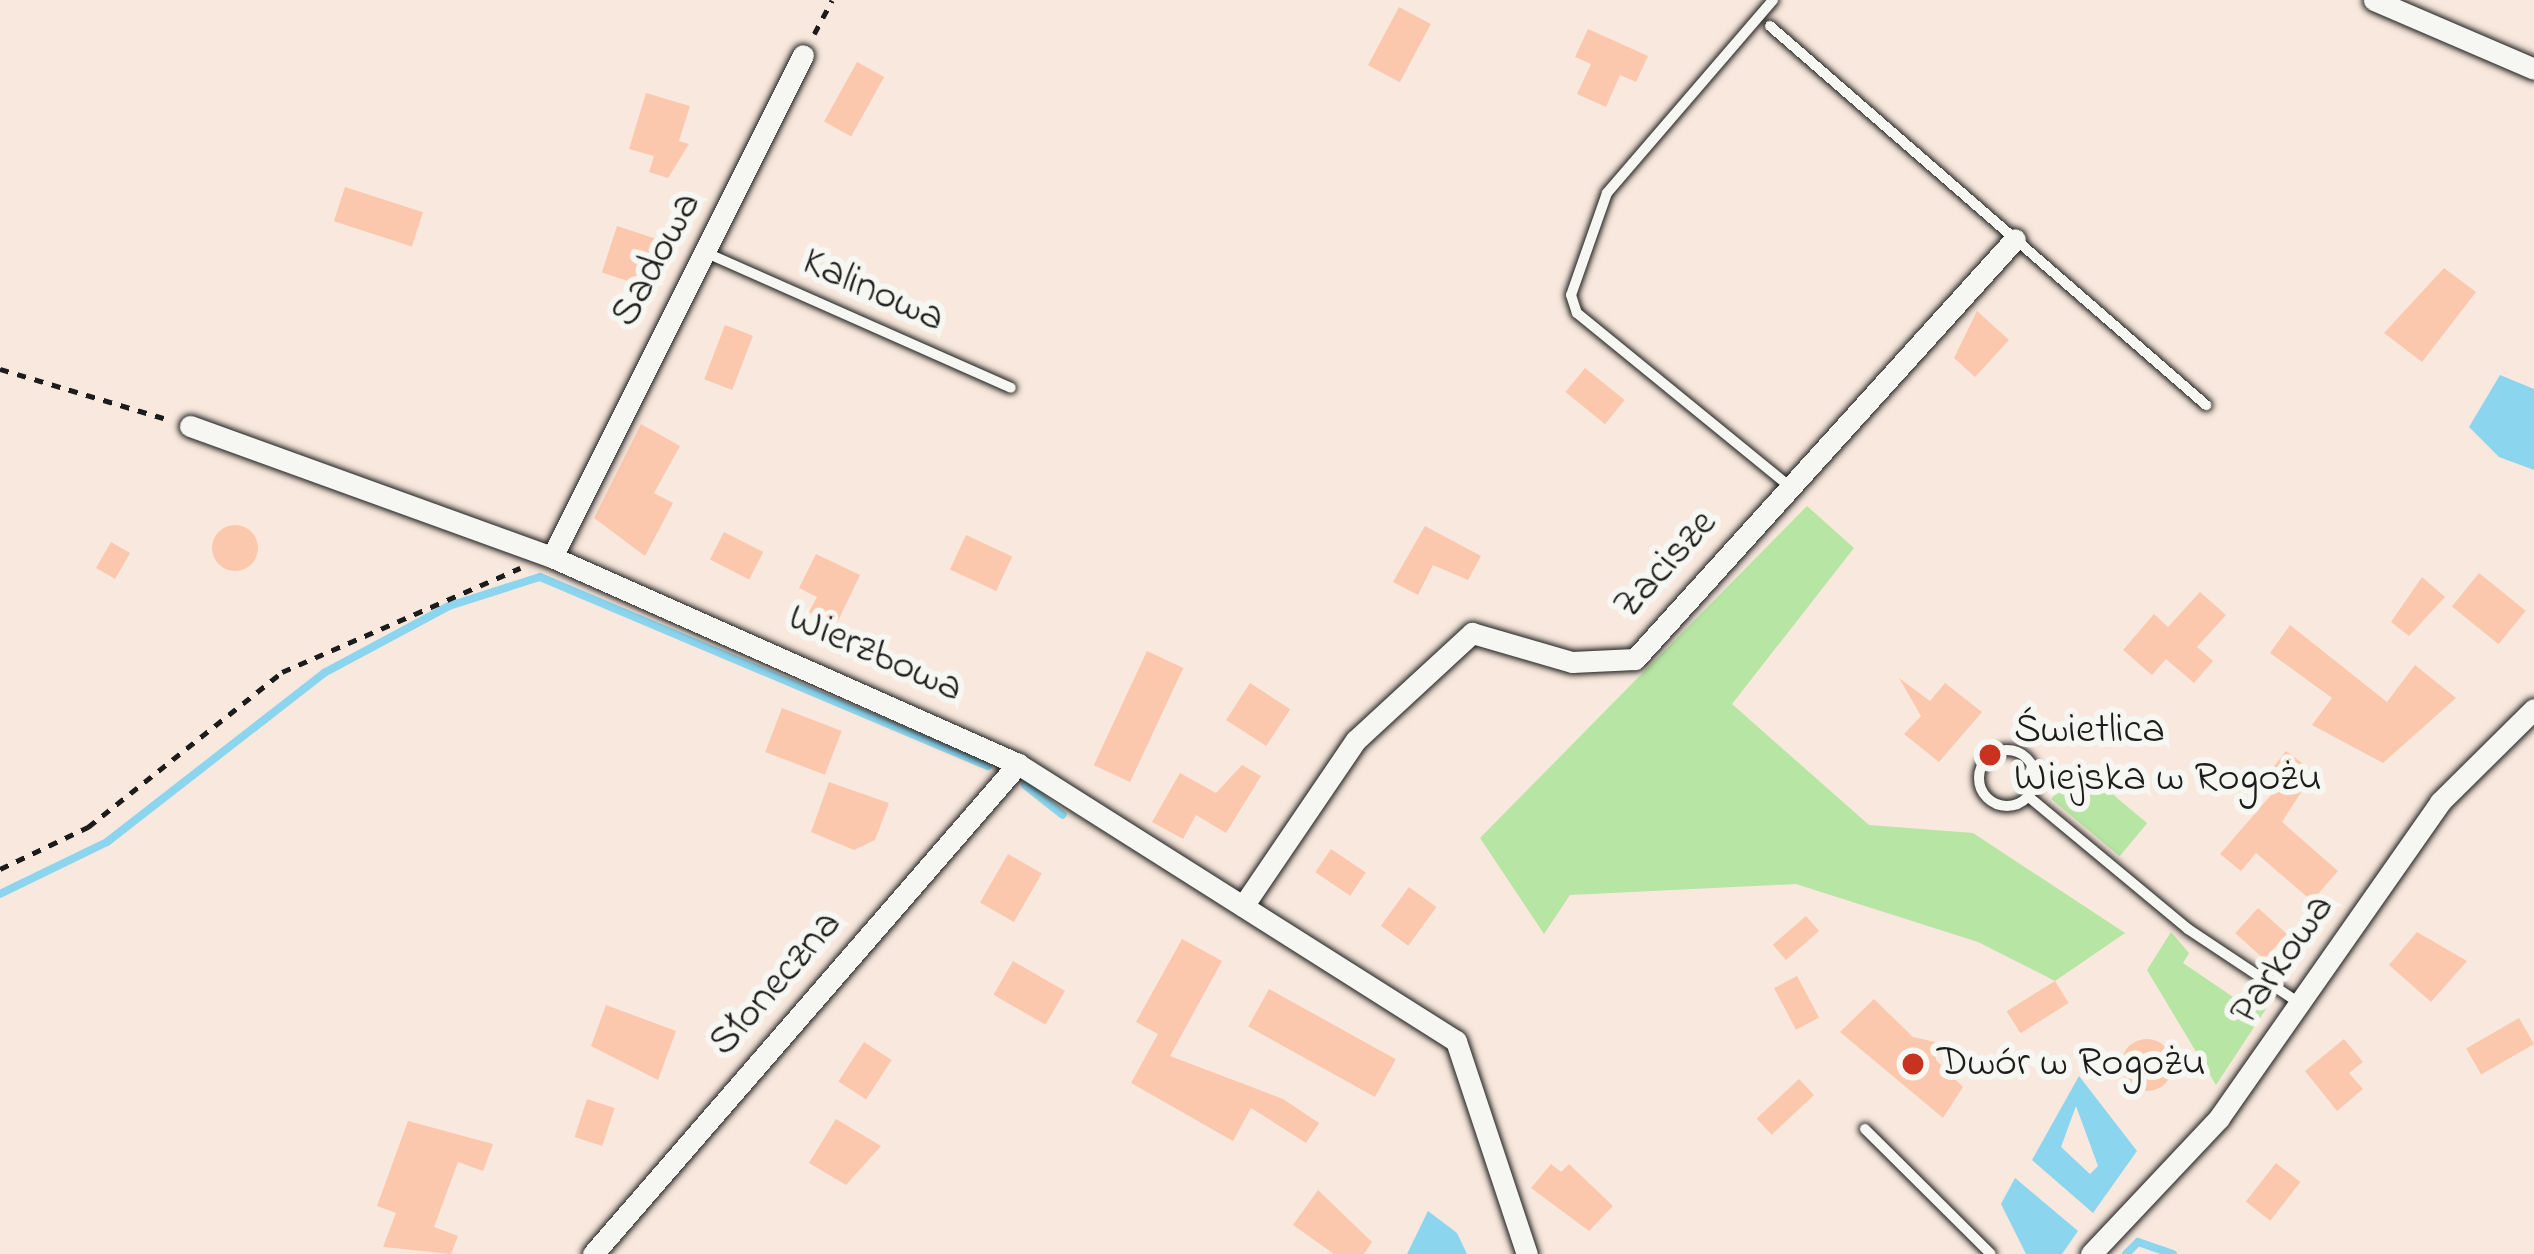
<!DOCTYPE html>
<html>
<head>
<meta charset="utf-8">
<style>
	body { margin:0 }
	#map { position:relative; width:2534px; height:1254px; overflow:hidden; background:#f8e8dd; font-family:"Indie Flower",sans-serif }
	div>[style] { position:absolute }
	.green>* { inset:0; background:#b7e5a3; transform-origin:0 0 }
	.water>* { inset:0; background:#8cd5ee }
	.stream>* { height:8px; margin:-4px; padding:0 4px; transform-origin:4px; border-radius:4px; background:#8cd5ee }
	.building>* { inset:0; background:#fcc8ad; transform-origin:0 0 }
	.round { border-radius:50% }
	.path>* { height:4.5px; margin-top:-2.25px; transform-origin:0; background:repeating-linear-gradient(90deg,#1c1c1c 0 9px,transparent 0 18px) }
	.roads { filter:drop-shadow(0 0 3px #1c1c1c) drop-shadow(0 0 3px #1c1c1c) }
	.lane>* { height:10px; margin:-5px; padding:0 5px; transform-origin:5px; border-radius:5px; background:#f6f6f2 }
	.lane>.ring { margin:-5px; padding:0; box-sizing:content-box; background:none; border:10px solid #f6f6f2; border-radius:50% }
	.street>* { height:21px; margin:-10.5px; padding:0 10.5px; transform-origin:10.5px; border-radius:10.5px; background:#f6f6f2 }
	.dots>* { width:33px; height:33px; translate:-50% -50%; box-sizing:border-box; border:6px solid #f6f6f2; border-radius:50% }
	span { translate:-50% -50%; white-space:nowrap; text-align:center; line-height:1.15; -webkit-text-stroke:12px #f6f6f2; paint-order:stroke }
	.street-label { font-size:42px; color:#1c1c1c }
	.poi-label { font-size:42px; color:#1c1c1c }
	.left { translate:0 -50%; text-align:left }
</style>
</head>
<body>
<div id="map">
	<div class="green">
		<div style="clip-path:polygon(1807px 506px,1854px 548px,1732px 704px,1869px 825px,1973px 833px,2125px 933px,2055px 981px,1978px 942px,1796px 884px,1570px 895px,1544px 934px,1480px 838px)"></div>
		<div style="left:2079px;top:766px;width:89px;height:43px;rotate:40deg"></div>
		<div style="clip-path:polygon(2171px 932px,2189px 953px,2183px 963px,2245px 1005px,2253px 995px,2268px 1006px,2216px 1085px,2147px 970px)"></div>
	</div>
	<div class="water">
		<div style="clip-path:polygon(2500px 375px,2534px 389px,2534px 470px,2499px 457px,2469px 427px)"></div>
		<div style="clip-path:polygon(evenodd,2079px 1076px,2137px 1151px,2093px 1213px,2032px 1160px,2079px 1076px,2076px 1106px,2098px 1166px,2090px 1174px,2061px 1147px,2076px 1106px)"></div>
		<div style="clip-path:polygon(2015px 1178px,2078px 1231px,2062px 1254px,2026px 1254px,2001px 1204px)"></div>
		<div style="clip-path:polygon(1428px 1211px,1457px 1233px,1467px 1254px,1407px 1254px)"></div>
	</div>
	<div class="stream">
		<div style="left:1025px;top:785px;width:48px;rotate:38.3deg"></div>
		<div style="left:0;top:894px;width:119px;rotate:-25.9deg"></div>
		<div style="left:107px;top:842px;width:275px;rotate:-37.9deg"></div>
		<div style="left:324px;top:673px;width:142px;rotate:-28.2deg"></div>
		<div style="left:449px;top:606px;width:96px;rotate:-17.7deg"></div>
		<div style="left:540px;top:577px;width:486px;rotate:22.9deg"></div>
		<div style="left:2126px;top:1254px;width:17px;rotate:-45deg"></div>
		<div style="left:2138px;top:1242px;width:37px;rotate:19deg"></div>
	</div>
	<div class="building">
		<div style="left:1399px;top:7px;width:36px;height:66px;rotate:28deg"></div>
		<div style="clip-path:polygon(1588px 29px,1648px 56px,1636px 82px,1620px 75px,1606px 107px,1577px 94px,1591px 64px,1575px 57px)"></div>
		<div style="left:857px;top:62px;width:31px;height:68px;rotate:29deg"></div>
		<div style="clip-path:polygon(646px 93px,690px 106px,679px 141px,689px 144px,668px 178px,649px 172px,654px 156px,629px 149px)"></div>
		<div style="left:345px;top:187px;width:82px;height:36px;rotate:18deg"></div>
		<div style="left:617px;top:226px;width:45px;height:49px;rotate:18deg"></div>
		<div style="clip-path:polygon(2444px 268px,2476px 292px,2422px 362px,2384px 333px)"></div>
		<div style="clip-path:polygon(1977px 311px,2009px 340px,1975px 377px,1954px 358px)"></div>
		<div style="left:725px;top:325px;width:30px;height:58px;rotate:21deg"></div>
		<div style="left:1585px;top:368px;width:51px;height:31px;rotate:39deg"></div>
		<div style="clip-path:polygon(641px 424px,680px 446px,654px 493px,673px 503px,645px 556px,594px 518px)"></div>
		<div class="round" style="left:212px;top:525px;width:46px;height:46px"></div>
		<div style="clip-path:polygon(1425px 526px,1481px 556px,1468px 580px,1433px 565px,1418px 595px,1393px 582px)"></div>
		<div style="left:724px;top:532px;width:44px;height:31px;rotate:27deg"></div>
		<div style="left:966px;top:535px;width:51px;height:38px;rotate:25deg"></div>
		<div style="left:111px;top:542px;width:22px;height:30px;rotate:30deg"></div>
		<div style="clip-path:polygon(816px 554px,860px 575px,836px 625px,809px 612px,817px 597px,799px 588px)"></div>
		<div style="left:2479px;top:573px;width:60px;height:43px;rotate:39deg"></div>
		<div style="clip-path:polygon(2422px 577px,2445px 597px,2409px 636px,2391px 622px)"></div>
		<div style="clip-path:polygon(2200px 592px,2226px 615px,2197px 647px,2213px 661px,2194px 683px,2166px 659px,2152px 675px,2123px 650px,2154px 614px,2168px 627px)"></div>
		<div style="clip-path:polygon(2290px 625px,2387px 702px,2415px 665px,2456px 698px,2383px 763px,2312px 725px,2332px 698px,2270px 653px)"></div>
		<div style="left:1147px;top:651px;width:40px;height:126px;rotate:25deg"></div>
		<div style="clip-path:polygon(1899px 678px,1930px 701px,1945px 683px,1982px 712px,1939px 762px,1904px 734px,1921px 716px)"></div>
		<div style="left:1250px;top:683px;width:48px;height:44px;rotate:33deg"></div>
		<div style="left:782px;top:708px;width:64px;height:47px;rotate:21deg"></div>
		<div style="clip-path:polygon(2286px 751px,2314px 772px,2282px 822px,2338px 871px,2312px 901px,2256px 853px,2241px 871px,2220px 854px,2271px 795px,2259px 786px)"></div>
		<div style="clip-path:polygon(1242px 765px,1261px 776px,1226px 833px,1196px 815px,1183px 839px,1152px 822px,1180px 773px,1216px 793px)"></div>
		<div style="clip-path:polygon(829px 782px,889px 803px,875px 840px,854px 850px,811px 832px)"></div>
		<div style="left:1331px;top:849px;width:42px;height:28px;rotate:34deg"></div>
		<div style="left:1008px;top:854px;width:39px;height:56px;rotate:30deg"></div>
		<div style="left:1409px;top:887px;width:34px;height:48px;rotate:36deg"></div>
		<div style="left:2258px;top:908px;width:39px;height:34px;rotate:42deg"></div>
		<div style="left:1806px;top:916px;width:20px;height:44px;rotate:49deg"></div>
		<div style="clip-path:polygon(2417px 932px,2467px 961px,2431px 1002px,2389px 965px)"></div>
		<div style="clip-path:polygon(1182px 939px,1222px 961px,1170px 1056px,1283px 1099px,1319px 1123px,1306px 1143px,1251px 1108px,1233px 1141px,1131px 1083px,1158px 1034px,1136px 1022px)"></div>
		<div style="left:1013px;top:961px;width:60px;height:39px;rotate:30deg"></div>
		<div style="left:1797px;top:976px;width:47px;height:26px;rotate:62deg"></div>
		<div style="left:2055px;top:981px;width:26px;height:57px;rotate:58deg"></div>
		<div style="left:1269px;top:989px;width:145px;height:43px;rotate:29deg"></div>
		<div style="clip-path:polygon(1874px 999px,1913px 1037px,1935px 1042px,1936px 1060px,1963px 1087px,1943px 1118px,1840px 1032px)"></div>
		<div style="clip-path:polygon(606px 1005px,676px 1031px,658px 1080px,591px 1046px)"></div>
		<div style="left:2519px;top:1018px;width:30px;height:61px;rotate:60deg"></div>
		<div class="round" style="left:2121px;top:1039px;width:52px;height:52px"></div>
		<div style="clip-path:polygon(2344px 1039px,2363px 1062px,2349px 1073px,2363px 1089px,2337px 1111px,2305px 1071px)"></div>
		<div style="left:864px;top:1042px;width:33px;height:47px;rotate:33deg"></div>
		<div style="left:1799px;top:1079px;width:22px;height:58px;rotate:47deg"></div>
		<div style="left:587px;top:1099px;width:29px;height:40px;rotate:18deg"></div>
		<div style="clip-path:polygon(836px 1119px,881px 1146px,846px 1185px,809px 1163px)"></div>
		<div style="clip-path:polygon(408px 1121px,493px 1144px,483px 1171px,458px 1162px,434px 1227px,458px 1236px,451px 1254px,383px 1247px,396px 1213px,377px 1206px)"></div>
		<div style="left:2276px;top:1163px;width:31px;height:49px;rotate:38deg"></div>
		<div style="clip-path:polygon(1551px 1164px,1561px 1172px,1569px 1164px,1613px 1206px,1589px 1231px,1531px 1188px)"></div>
		<div style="clip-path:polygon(1318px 1190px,1372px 1242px,1364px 1254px,1334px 1254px,1293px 1225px)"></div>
	</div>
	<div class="path">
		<div style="left:814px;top:34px;width:38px;rotate:-62deg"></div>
		<div style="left:0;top:369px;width:174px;rotate:16.7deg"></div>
		<div style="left:0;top:869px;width:98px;rotate:-25.5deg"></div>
		<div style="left:88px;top:827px;width:248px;rotate:-38.6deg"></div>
		<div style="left:282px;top:672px;width:260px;rotate:-23.6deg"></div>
	</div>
	<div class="roads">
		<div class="lane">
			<div style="left:1773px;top:0;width:255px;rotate:130.7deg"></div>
			<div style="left:1607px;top:193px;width:108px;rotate:109.4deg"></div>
			<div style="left:1571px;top:295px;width:19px;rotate:72deg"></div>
			<div style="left:1577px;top:313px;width:274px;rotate:39.2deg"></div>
			<div style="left:1770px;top:26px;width:578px;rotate:41deg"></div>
			<div style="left:709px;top:254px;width:330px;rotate:23.9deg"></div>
			<div class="ring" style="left:1979px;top:750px;width:46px;height:46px"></div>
			<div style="left:2029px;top:797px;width:207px;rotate:39.7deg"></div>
			<div style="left:2188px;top:929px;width:132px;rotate:33.6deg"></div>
			<div style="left:1865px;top:1129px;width:177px;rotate:44.8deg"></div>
		</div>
		<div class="street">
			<div style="left:2374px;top:0;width:174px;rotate:23.3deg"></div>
			<div style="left:190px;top:426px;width:385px;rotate:19.9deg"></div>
			<div style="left:552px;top:557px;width:510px;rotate:23.95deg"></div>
			<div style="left:1018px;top:764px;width:518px;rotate:32.31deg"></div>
			<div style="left:1456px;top:1041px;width:225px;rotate:71.6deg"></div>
			<div style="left:552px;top:557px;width:561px;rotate:-63.43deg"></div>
			<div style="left:1243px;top:906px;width:201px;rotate:-55.8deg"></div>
			<div style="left:1356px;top:740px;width:158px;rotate:-42.7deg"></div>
			<div style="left:1472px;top:633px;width:104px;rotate:16.2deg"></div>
			<div style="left:1572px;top:662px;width:63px;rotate:-2.7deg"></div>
			<div style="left:1635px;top:659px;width:566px;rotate:-47.86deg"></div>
			<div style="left:593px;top:1254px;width:649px;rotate:-49.06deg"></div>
			<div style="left:2091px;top:1254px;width:187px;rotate:-46.7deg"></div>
			<div style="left:2219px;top:1118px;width:386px;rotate:-55deg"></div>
			<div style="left:2440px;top:802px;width:132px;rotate:-44.7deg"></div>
		</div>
	</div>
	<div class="dots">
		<div style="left:1990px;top:755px;background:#c8321e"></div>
		<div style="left:1913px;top:1064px;background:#c8321e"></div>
	</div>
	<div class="street-label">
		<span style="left:657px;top:260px;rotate:-62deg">Sadowa</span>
		<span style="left:873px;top:291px;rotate:24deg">Kalinowa</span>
		<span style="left:1666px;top:565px;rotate:-48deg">Zacisze</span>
		<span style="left:875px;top:654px;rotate:24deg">Wierzbowa</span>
		<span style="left:2283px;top:960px;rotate:-55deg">Parkowa</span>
		<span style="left:776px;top:984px;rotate:-49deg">Słoneczna</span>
	</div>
	<div class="poi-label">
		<span class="left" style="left:2014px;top:755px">Świetlica<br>Wiejska w Rogożu</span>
		<span class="left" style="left:1937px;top:1064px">Dwór w Rogożu</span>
	</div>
</div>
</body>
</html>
